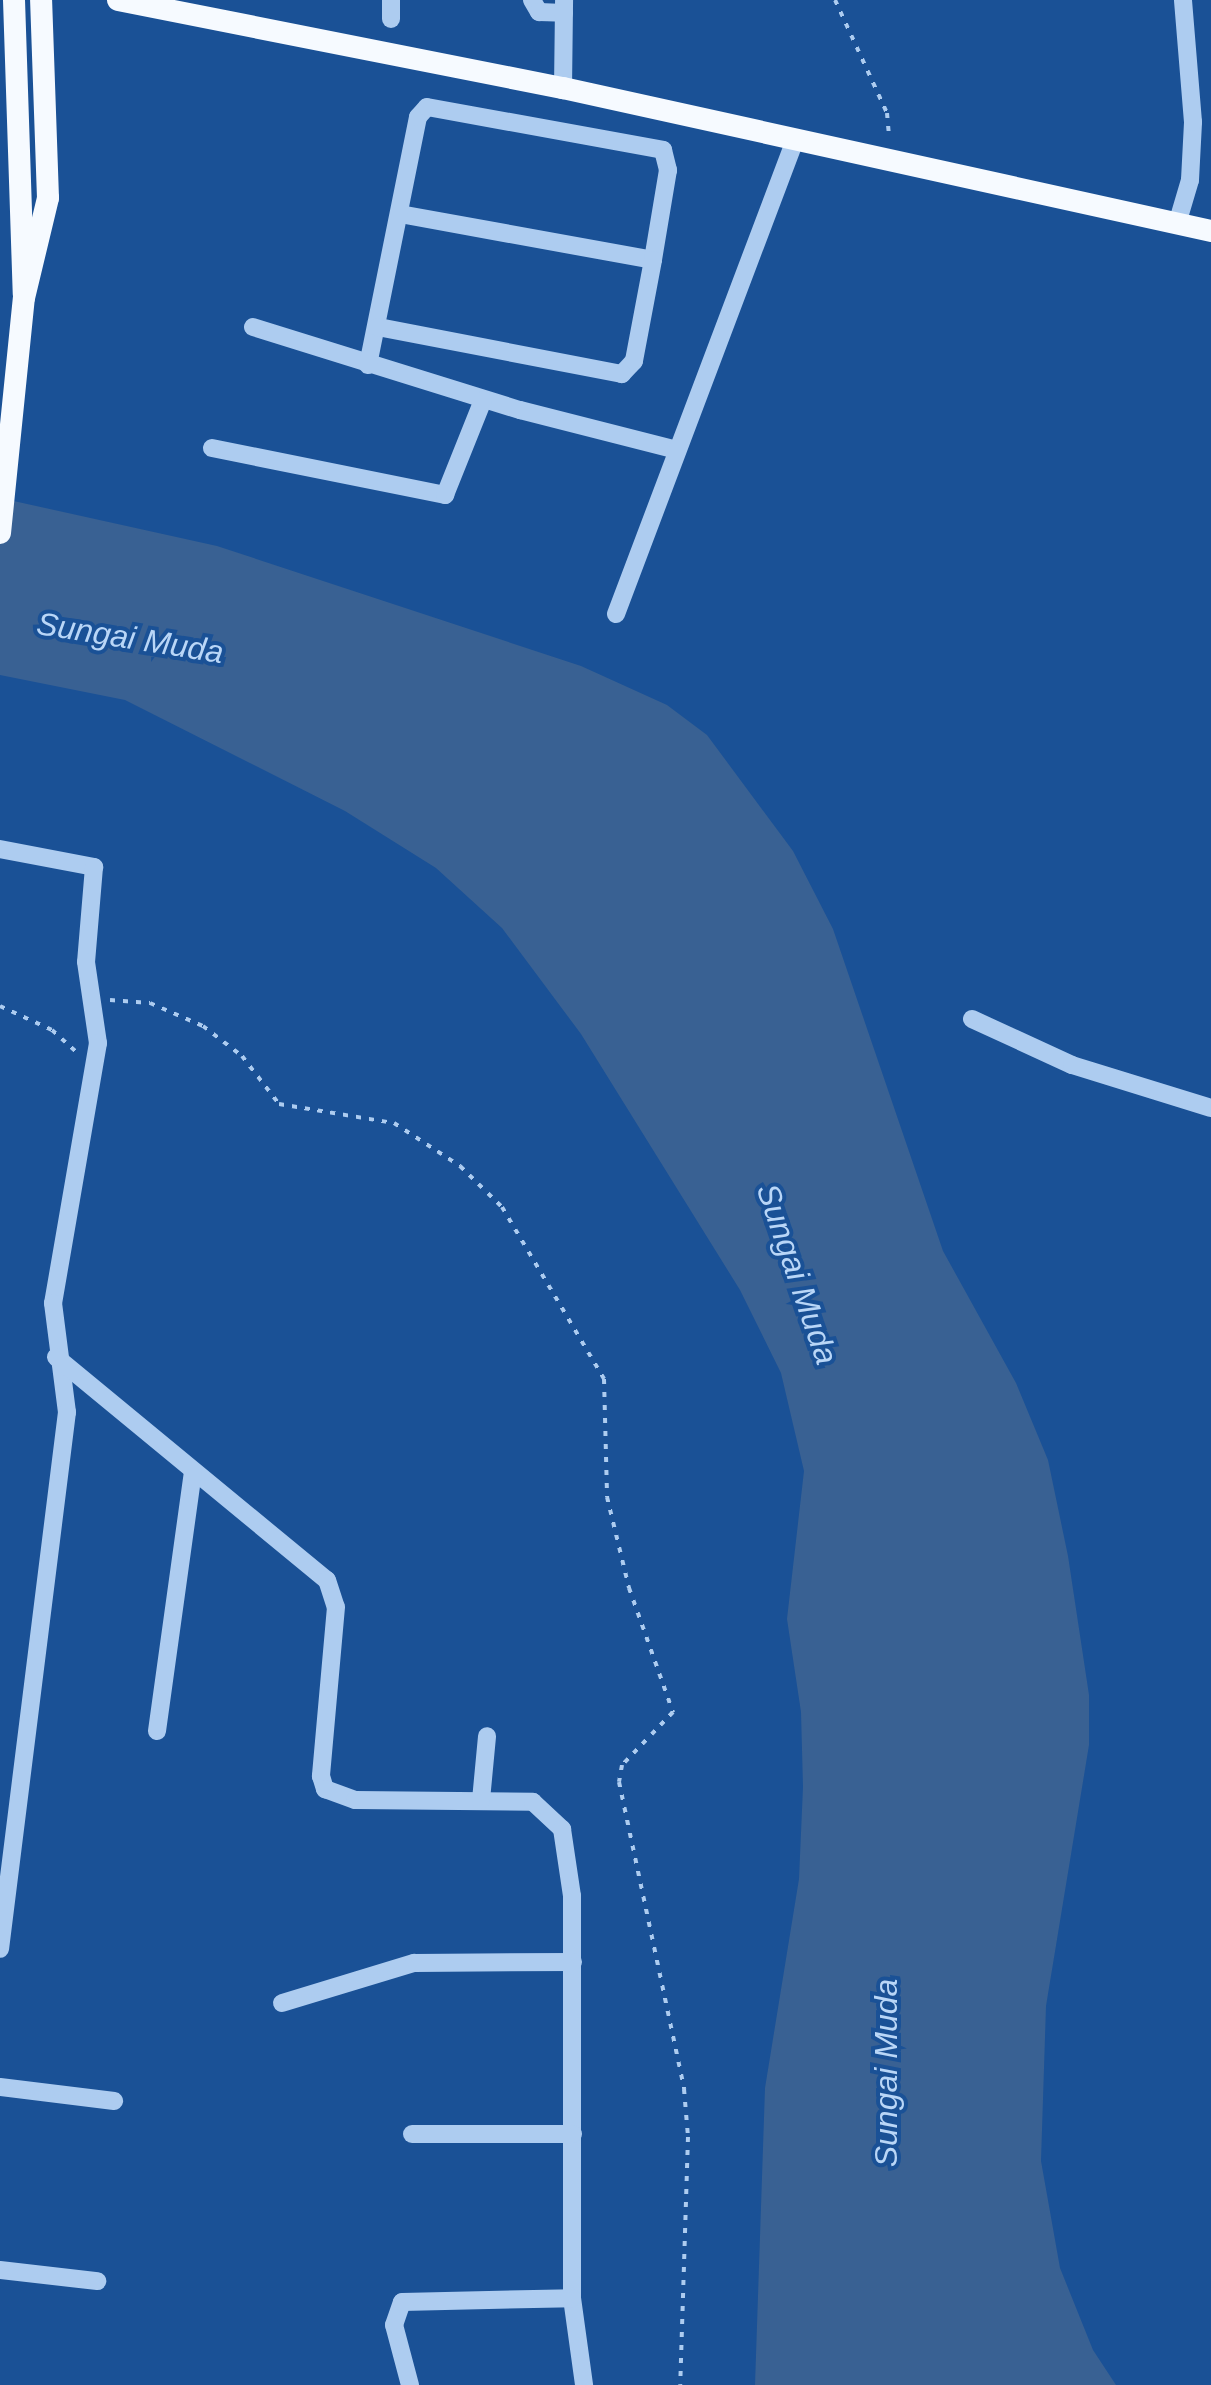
<!DOCTYPE html>
<html>
<head>
<meta charset="utf-8">
<style>
	body { margin:0 }
	#map { position:relative; width:1211px; height:2385px; overflow:hidden; background:#1a5196; font-family:Arial,sans-serif }
	div>[style] { position:absolute }
	.water>* { inset:0; background:#396193 }
	.path>* { height:4px; margin-top:-2px; transform-origin:0; background:repeating-linear-gradient(90deg,#adccf0 0 5px,transparent 0 13px) }
	.minor>* { height:18px; margin:-9px; padding:0 9px; transform-origin:9px; border-radius:9px; background:#adccf0 }
	.major>* { height:22px; margin:-11px; padding:0 11px; transform-origin:11px; border-radius:11px; background:#f6faff }
	span { translate:-50% -50%; white-space:nowrap; text-align:center; line-height:1.15; -webkit-text-stroke:8px #1a5196; paint-order:stroke }
	.water-label { font-size:32px; color:#b9d6f7; font-style:italic }
</style>
</head>
<body>
<div id="map">
	<div class="water">
		<div style="clip-path:polygon(0 498px,217px 546px,581px 666px,667px 705px,707px 735px,793px 851px,833px 929px,943px 1251px,1016px 1383px,1048px 1460px,1068px 1556px,1089px 1695px,1089px 1745px,1046px 2006px,1041px 2161px,1060px 2268px,1093px 2350px,1116px 2385px,755px 2385px,765px 2088px,799px 1879px,803px 1787px,801px 1712px,787px 1619px,804px 1471px,781px 1373px,740px 1290px,581px 1034px,502px 928px,436px 868px,345px 811px,125px 700px,0 675px)"></div>
	</div>
	<div class="path">
		<div style="left:835px;top:0;width:124px;rotate:65.3deg"></div>
		<div style="left:887px;top:113px;width:25px;rotate:85deg"></div>
		<div style="left:110px;top:1000px;width:40px;rotate:4.3deg"></div>
		<div style="left:150px;top:1003px;width:58px;rotate:23.5deg"></div>
		<div style="left:203px;top:1026px;width:49px;rotate:37.6deg"></div>
		<div style="left:242px;top:1056px;width:61px;rotate:52.4deg"></div>
		<div style="left:279px;top:1104px;width:117px;rotate:9.4deg"></div>
		<div style="left:394px;top:1123px;width:79px;rotate:33.1deg"></div>
		<div style="left:460px;top:1166px;width:59px;rotate:44.3deg"></div>
		<div style="left:502px;top:1207px;width:200px;rotate:59.3deg"></div>
		<div style="left:604px;top:1379px;width:118px;rotate:88.5deg"></div>
		<div style="left:607px;top:1497px;width:94px;rotate:76.4deg"></div>
		<div style="left:629px;top:1588px;width:132px;rotate:70.5deg"></div>
		<div style="left:673px;top:1712px;width:74px;rotate:133.9deg"></div>
		<div style="left:622px;top:1765px;width:17px;rotate:100deg"></div>
		<div style="left:619px;top:1782px;width:314px;rotate:78deg"></div>
		<div style="left:684px;top:2089px;width:48px;rotate:85.2deg"></div>
		<div style="left:688px;top:2137px;width:248px;rotate:91.8deg"></div>
		<div style="left:0;top:1006px;width:57px;rotate:24.8deg"></div>
		<div style="left:52px;top:1030px;width:38px;rotate:42deg"></div>
	</div>
	<div class="minor">
		<div style="left:532px;top:0;width:14px;rotate:60deg"></div>
		<div style="left:539px;top:12px;width:25px;rotate:2deg"></div>
		<div style="left:391px;top:19px;width:19px;rotate:-90deg"></div>
		<div style="left:563px;top:88px;width:88px;rotate:-89.3deg"></div>
		<div style="left:400px;top:214px;width:257px;rotate:10.3deg"></div>
		<div style="left:1177px;top:224px;width:46px;rotate:-73.5deg"></div>
		<div style="left:1190px;top:180px;width:58px;rotate:-87deg"></div>
		<div style="left:1193px;top:122px;width:122px;rotate:-94.7deg"></div>
		<div style="left:253px;top:327px;width:280px;rotate:17.3deg"></div>
		<div style="left:520px;top:410px;width:162px;rotate:14.3deg"></div>
		<div style="left:368px;top:365px;width:253px;rotate:-78.6deg"></div>
		<div style="left:418px;top:117px;width:13px;rotate:-48deg"></div>
		<div style="left:427px;top:107px;width:240px;rotate:10.3deg"></div>
		<div style="left:663px;top:150px;width:21px;rotate:76deg"></div>
		<div style="left:668px;top:170px;width:91px;rotate:99.5deg"></div>
		<div style="left:653px;top:260px;width:103px;rotate:100.7deg"></div>
		<div style="left:634px;top:361px;width:18px;rotate:133deg"></div>
		<div style="left:622px;top:374px;width:249px;rotate:-169.1deg"></div>
		<div style="left:212px;top:448px;width:238px;rotate:11.4deg"></div>
		<div style="left:445px;top:495px;width:102px;rotate:-68.2deg"></div>
		<div style="left:616px;top:614px;width:507px;rotate:-69.31deg"></div>
		<div style="left:0;top:849px;width:96px;rotate:10.8deg"></div>
		<div style="left:94px;top:867px;width:95px;rotate:94.8deg"></div>
		<div style="left:86px;top:962px;width:82px;rotate:81.6deg"></div>
		<div style="left:98px;top:1043px;width:264px;rotate:99.8deg"></div>
		<div style="left:53px;top:1303px;width:110px;rotate:82.7deg"></div>
		<div style="left:67px;top:1412px;width:541px;rotate:97.11deg"></div>
		<div style="left:972px;top:1019px;width:110px;rotate:24.7deg"></div>
		<div style="left:1072px;top:1065px;width:145px;rotate:17.2deg"></div>
		<div style="left:56px;top:1357px;width:351px;rotate:39.5deg"></div>
		<div style="left:327px;top:1580px;width:28px;rotate:72deg"></div>
		<div style="left:336px;top:1607px;width:170px;rotate:95.1deg"></div>
		<div style="left:321px;top:1776px;width:14px;rotate:73deg"></div>
		<div style="left:325px;top:1789px;width:32px;rotate:20deg"></div>
		<div style="left:355px;top:1800px;width:178px;rotate:0.6deg"></div>
		<div style="left:533px;top:1802px;width:40px;rotate:43deg"></div>
		<div style="left:562px;top:1829px;width:68px;rotate:81.5deg"></div>
		<div style="left:572px;top:1896px;width:402px;rotate:90deg"></div>
		<div style="left:572px;top:2298px;width:88px;rotate:82.1deg"></div>
		<div style="left:157px;top:1731px;width:262px;rotate:-82.1deg"></div>
		<div style="left:481px;top:1800px;width:64px;rotate:-84.6deg"></div>
		<div style="left:282px;top:2003px;width:138px;rotate:-16.9deg"></div>
		<div style="left:414px;top:1963px;width:159px;rotate:-0.4deg"></div>
		<div style="left:0;top:2087px;width:115px;rotate:7deg"></div>
		<div style="left:412px;top:2134px;width:161px"></div>
		<div style="left:0;top:2270px;width:98px;rotate:6.5deg"></div>
		<div style="left:410px;top:2385px;width:62px;rotate:-104.9deg"></div>
		<div style="left:394px;top:2325px;width:24px;rotate:-71deg"></div>
		<div style="left:402px;top:2302px;width:170px;rotate:-1.3deg"></div>
	</div>
	<div class="major">
		<div style="left:14px;top:0;width:294px;rotate:88.1deg"></div>
		<div style="left:118px;top:0;width:454px;rotate:11.2deg"></div>
		<div style="left:563px;top:88px;width:664px;rotate:12.44deg"></div>
		<div style="left:0;top:533px;width:236px;rotate:-84.2deg"></div>
		<div style="left:24px;top:298px;width:103px;rotate:-76.5deg"></div>
		<div style="left:48px;top:198px;width:198px;rotate:-92deg"></div>
	</div>
	<div class="water-label">
		<span style="left:130px;top:638px;rotate:9deg">Sungai Muda</span>
		<span style="left:797px;top:1274px;rotate:71deg">Sungai Muda</span>
		<span style="left:886px;top:2073px;rotate:-90deg">Sungai Muda</span>
	</div>
</div>
</body>
</html>
